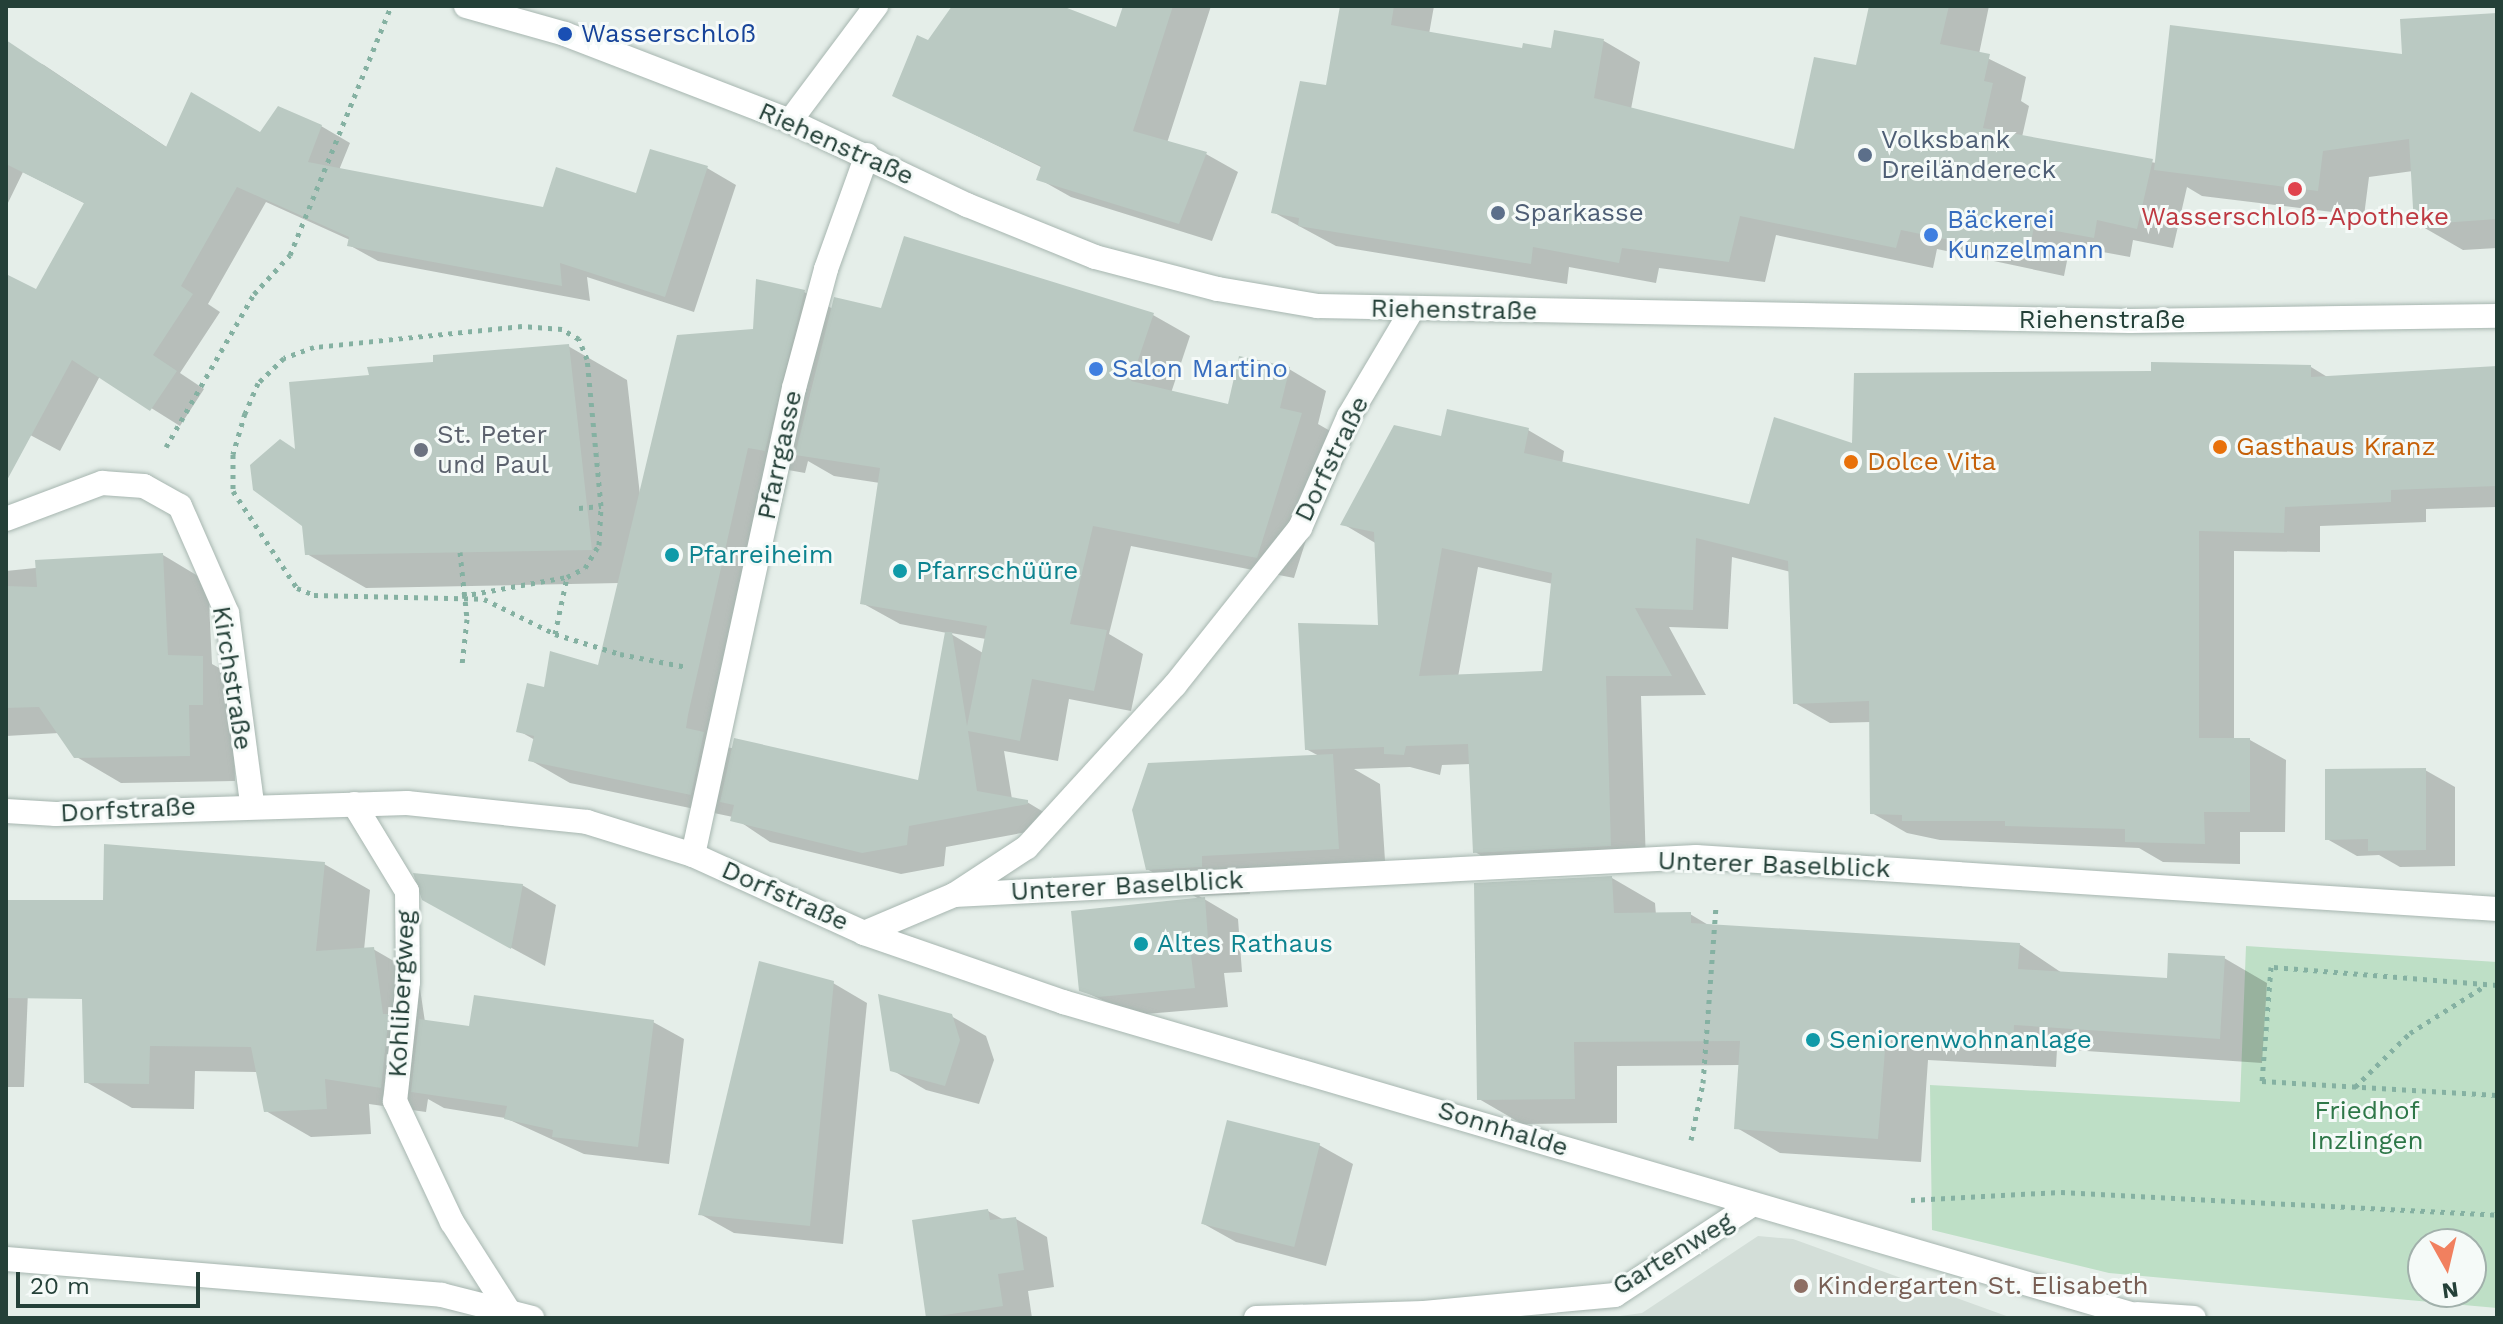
<!DOCTYPE html>
<html>
<head>
<meta charset="utf-8">
<style>
	body { margin:0 }
	#map { position:relative; width:2503px; height:1324px; overflow:hidden; background:#e5eee9; font-family:"Work Sans",sans-serif }
	div>[style] { position:absolute }
	.built>* { inset:0; background:#d3ded8 }
	.green>* { inset:0; background:#bedfc6 }
	.shadow>* { inset:0; background:#0003 }
	.building>* { inset:0; background:#bac9c2; transform-origin:0 0 }
	.path>* { height:5px; margin-top:-2.5px; transform-origin:0; background:repeating-linear-gradient(90deg,#85b1a2 0 4px,transparent 0 10px) }
	.roads { filter:drop-shadow(0 0 2px #a7b6b0) drop-shadow(0 0 2px #a7b6b0) }
	.service>* { height:24px; margin:-12px; padding:0 12px; transform-origin:12px; border-radius:12px; background:#fff }
	.minor>* { height:24px; margin:-12px; padding:0 12px; transform-origin:12px; border-radius:12px; background:#fff }
	.tertiary>* { height:24px; margin:-12px; padding:0 12px; transform-origin:12px; border-radius:12px; background:#fff }
	.dots>* { width:22px; height:22px; translate:-50% -50%; box-sizing:border-box; border:4px solid #f5faf8; border-radius:50% }
	span { translate:-50% -50%; white-space:nowrap; text-align:center; line-height:1.15; -webkit-text-stroke:6px #f5faf8; paint-order:stroke }
	.transit-label { font-size:26px; color:#164399 }
	.left { translate:0 -50%; text-align:left }
	.service-label { font-size:26px; color:#4e5e75 }
	.street-label { font-size:26px; color:#244038 }
	.health-label { font-size:26px; color:#be3a42 }
	.shop-label { font-size:26px; color:#366cbe }
	.worship-label { font-size:26px; color:#5b616d }
	.food-label { font-size:26px; color:#c56008 }
	.culture-label { font-size:26px; color:#0d838f }
	.park-label { font-size:26px; color:#2e7748 }
	.education-label { font-size:26px; color:#785e54 }
	.frame { position:absolute; inset:0; border:8px solid #244038; pointer-events:none }
	.north { position:absolute; left:2407px; top:1228px; width:80px; height:80px; box-sizing:border-box; background:#f5faf8; border:2px solid #a1b0ab; border-radius:50%; rotate:172deg; font-size:22px; font-weight:700; line-height:32px; text-align:center; color:#244038 }
	.north::after { content:''; display:block; margin:auto; width:28px; height:36px; background:#f1805f; clip-path:polygon(50% 0,100% 100%,50% 72%,0 100%) }
	.scale { position:absolute; left:16px; top:1272px; width:184px; height:36px; box-sizing:border-box; border:4px solid #244038; border-top:0; padding-left:10px; font-size:24px; line-height:28px; white-space:nowrap; color:#244038; -webkit-text-stroke:6px #f5faf8; paint-order:stroke }
</style>
</head>
<body>
<div id="map">
	<div class="built">
		<div style="clip-path:polygon(1758px 1236px,1793px 1239px,2012px 1318px,1606px 1318px,1642px 1313px)"></div>
	</div>
	<div class="green">
		<div style="clip-path:polygon(evenodd,2246px 946px,2497px 962px,2497px 1308px,2109px 1273px,1932px 1230px,1930px 1085px,2240px 1102px,2246px 946px,2423px 1244px,2471px 1244px,2471px 1292px,2423px 1292px,2423px 1244px)"></div>
	</div>
	<div class="shadow">
		<div style="clip-path:polygon(954px 6px,1058px 6px,1118px 30px,1125px 6px,1211px 6px,1167px 143px,1206px 154px,1238px 172px,1212px 241px,1071px 197px,1039px 179px,1043px 168px,894px 95px)"></div>
		<div style="clip-path:polygon(1342px 6px,1434px 6px,1429px 34px,1524px 50px,1553px 50px,1556px 32px,1604px 41px,1640px 62px,1631px 109px,1796px 151px,1857px 67px,1871px 6px,1989px 6px,1979px 54px,2026px 77px,2021px 101px,2029px 106px,2022px 137px,2156px 163px,2497px 15px,2497px 248px,2463px 250px,2416px 223px,2413px 171px,2369px 177px,2364px 216px,2202px 196px,2187px 187px,2173px 248px,2133px 240px,2130px 257px,2070px 246px,2064px 276px,1937px 249px,1933px 268px,1776px 235px,1765px 282px,1659px 268px,1656px 283px,1569px 267px,1567px 284px,1336px 246px,1273px 212px,1327px 88px)"></div>
		<div style="clip-path:polygon(6px 48px,44px 65px,168px 148px,267px 139px,321px 126px,350px 143px,339px 170px,545px 209px,637px 195px,707px 168px,736px 185px,694px 312px,587px 277px,590px 301px,378px 261px,349px 245px,350px 240px,266px 202px,208px 304px,220px 312px,180px 373px,204px 389px,180px 426px,100px 376px,60px 451px,6px 422px,6px 277px,37px 292px,86px 204px,23px 172px,6px 207px)"></div>
		<div style="clip-path:polygon(evenodd,804px 292px,833px 309px,1153px 315px,1190px 336px,1171px 393px,1230px 406px,1289px 369px,1326px 391px,1318px 424px,1339px 436px,1294px 578px,1131px 546px,1109px 634px,1143px 654px,1131px 711px,1069px 699px,1058px 761px,1004px 751px,1012px 799px,1027px 802px,1065px 825px,946px 847px,944px 866px,901px 874px,770px 842px,733px 817px,570px 783px,530px 760px,535px 740px,519px 731px,545px 689px,600px 668px,620px 583px,366px 588px,307px 554px,298px 451px,371px 377px,568px 346px,627px 380px,640px 495px,755px 331px,804px 292px,808px 461px,834px 476px,880px 483px,862px 603px,900px 624px,947px 633px,919px 782px,726px 747px,788px 470px,805px 473px,808px 461px,804px 292px,951px 633px,986px 639px,983px 653px,951px 634px,951px 633px)"></div>
		<div style="clip-path:polygon(evenodd,2311px 367px,2329px 378px,2497px 369px,2497px 507px,2426px 509px,2426px 522px,2320px 526px,2320px 552px,2234px 551px,2234px 740px,2250px 740px,2286px 760px,2285px 832px,2240px 832px,2240px 864px,2163px 862px,2139px 848px,1940px 840px,1907px 833px,1872px 813px,1871px 722px,1830px 723px,1795px 703px,1791px 572px,1732px 557px,1728px 629px,1669px 627px,1706px 695px,1641px 696px,1646px 866px,1511px 873px,1475px 852px,1471px 764px,1442px 765px,1440px 775px,1410px 767px,1354px 769px,1380px 784px,1386px 876px,1249px 882px,1250px 894px,1199px 896px,1238px 919px,1242px 972px,1224px 973px,1228px 1007px,1134px 1015px,1081px 990px,1201px 900px,1147px 869px,1321px 757px,1306px 749px,1381px 627px,1377px 544px,1343px 524px,1442px 438px,1528px 430px,1564px 451px,1562px 464px,1751px 507px,1854px 446px,2153px 373px,2311px 367px,1478px 567px,1553px 584px,1543px 673px,1458px 677px,1478px 567px)"></div>
		<div style="clip-path:polygon(163px 555px,208px 582px,212px 664px,248px 684px,234px 730px,235px 781px,121px 783px,75px 756px,59px 733px,6px 736px,6px 571px)"></div>
		<div style="clip-path:polygon(2425px 770px,2455px 787px,2455px 866px,2400px 867px,2379px 855px,2357px 856px,2327px 839px)"></div>
		<div style="clip-path:polygon(324px 864px,370px 890px,364px 950px,373px 949px,418px 975px,425px 1022px,471px 1029px,653px 1022px,684px 1039px,669px 1164px,584px 1154px,505px 1118px,444px 1108px,428px 1099px,426px 1112px,369px 1104px,371px 1134px,311px 1137px,266px 1111px,258px 1072px,195px 1071px,194px 1109px,132px 1108px,86px 1082px,105px 902px)"></div>
		<div style="clip-path:polygon(1612px 878px,1655px 903px,1656px 915px,1690px 914px,1710px 926px,2019px 944px,2062px 973px,2169px 980px,2224px 958px,2267px 983px,2262px 1063px,2057px 1049px,2056px 1067px,1928px 1060px,1921px 1162px,1780px 1153px,1737px 1128px,1740px 1065px,1617px 1066px,1617px 1123px,1522px 1124px,1479px 1099px)"></div>
		<div style="clip-path:polygon(522px 885px,556px 905px,545px 966px,458px 919px)"></div>
		<div style="clip-path:polygon(6px 905px,31px 919px,24px 1087px,6px 1087px)"></div>
		<div style="clip-path:polygon(833px 983px,867px 1003px,843px 1244px,734px 1233px,700px 1214px)"></div>
		<div style="clip-path:polygon(951px 1016px,986px 1036px,994px 1060px,979px 1104px,926px 1090px,892px 1070px)"></div>
		<div style="clip-path:polygon(1319px 1145px,1353px 1164px,1326px 1266px,1236px 1242px,1202px 1223px)"></div>
		<div style="clip-path:polygon(988px 1211px,1004px 1220px,1016px 1219px,1047px 1237px,1054px 1287px,1028px 1291px,1032px 1318px,930px 1318px)"></div>
	</div>
	<div class="building">
		<div style="clip-path:polygon(952px 6px,1062px 6px,1116px 27px,1123px 6px,1173px 6px,1133px 131px,1207px 152px,1179px 224px,1036px 180px,1041px 166px,892px 96px,917px 35px,928px 40px)"></div>
		<div style="clip-path:polygon(1340px 6px,1394px 6px,1391px 25px,1522px 48px,1523px 43px,1551px 48px,1554px 30px,1604px 39px,1594px 98px,1794px 149px,1814px 57px,1856px 65px,1869px 6px,1949px 6px,1940px 44px,1990px 54px,1984px 81px,1993px 83px,1983px 128px,2153px 159px,2137px 229px,2097px 220px,2094px 238px,2034px 227px,2028px 256px,1901px 230px,1896px 248px,1740px 216px,1729px 262px,1622px 248px,1619px 263px,1533px 247px,1531px 264px,1298px 226px,1299px 218px,1271px 213px,1300px 81px,1326px 85px)"></div>
		<div style="clip-path:polygon(2497px 13px,2497px 219px,2414px 225px,2409px 139px,2323px 151px,2318px 191px,2154px 170px,2170px 25px,2402px 54px,2400px 19px)"></div>
		<div style="clip-path:polygon(6px 40px,166px 147px,191px 92px,260px 132px,278px 106px,322px 125px,308px 162px,543px 207px,556px 167px,636px 193px,650px 149px,708px 166px,665px 297px,560px 263px,562px 286px,347px 246px,349px 237px,237px 187px,181px 286px,193px 294px,153px 355px,177px 371px,150px 411px,72px 360px,6px 482px,6px 274px,36px 289px,84px 203px,6px 164px)"></div>
		<div style="clip-path:polygon(904px 236px,1154px 313px,1131px 381px,1228px 404px,1239px 356px,1290px 367px,1280px 408px,1302px 413px,1257px 558px,1093px 526px,1070px 624px,1107px 630px,1094px 691px,1032px 679px,1020px 741px,968px 731px,977px 791px,1028px 800px,1028px 804px,909px 826px,907px 845px,862px 853px,730px 821px,734px 805px,720px 802px,734px 738px,918px 780px,945px 632px,952px 632px,967px 726px,987px 626px,860px 604px,880px 468px,795px 455px,834px 297px,881px 308px)"></div>
		<div style="clip-path:polygon(756px 279px,805px 290px,765px 451px,748px 448px,688px 715px,686px 728px,704px 732px,691px 795px,528px 761px,534px 736px,516px 732px,527px 683px,544px 687px,550px 651px,598px 665px,677px 335px,753px 329px)"></div>
		<div style="clip-path:polygon(569px 344px,592px 550px,305px 555px,302px 526px,253px 490px,250px 465px,280px 439px,295px 449px,289px 382px,369px 375px,367px 367px,433px 362px,433px 355px)"></div>
		<div style="clip-path:polygon(evenodd,2151px 362px,2311px 365px,2311px 377px,2497px 366px,2497px 486px,2391px 490px,2391px 502px,2285px 507px,2284px 533px,2199px 531px,2199px 738px,2250px 738px,2250px 812px,2204px 812px,2205px 844px,2125px 842px,2125px 829px,2005px 826px,2005px 821px,1902px 821px,1902px 815px,1870px 814px,1869px 701px,1793px 704px,1788px 561px,1696px 538px,1693px 610px,1635px 608px,1672px 676px,1606px 676px,1611px 846px,1473px 853px,1468px 744px,1406px 746px,1404px 755px,1384px 754px,1384px 747px,1305px 750px,1298px 623px,1378px 625px,1374px 532px,1340px 525px,1394px 425px,1441px 436px,1447px 409px,1529px 428px,1524px 453px,1749px 504px,1774px 417px,1852px 443px,1854px 373px,2151px 371px,2151px 362px,1442px 548px,1552px 573px,1542px 671px,1419px 676px,1442px 548px)"></div>
		<div style="clip-path:polygon(163px 553px,168px 655px,203px 656px,203px 705px,189px 705px,190px 756px,74px 758px,39px 707px,6px 708px,6px 586px,37px 587px,35px 560px)"></div>
		<div style="clip-path:polygon(1333px 754px,1339px 849px,1202px 856px,1202px 867px,1146px 870px,1132px 810px,1148px 763px)"></div>
		<div style="clip-path:polygon(2426px 768px,2426px 850px,2368px 851px,2368px 839px,2325px 840px,2325px 769px)"></div>
		<div style="clip-path:polygon(104px 844px,325px 862px,316px 951px,374px 947px,383px 1014px,389px 1014px,381px 1088px,325px 1079px,327px 1109px,264px 1112px,251px 1047px,150px 1046px,149px 1084px,84px 1083px,82px 999px,6px 998px,6px 900px,103px 900px)"></div>
		<div style="clip-path:polygon(413px 873px,523px 884px,511px 949px,422px 900px)"></div>
		<div style="clip-path:polygon(1612px 876px,1614px 913px,1691px 912px,1691px 923px,2020px 943px,2018px 969px,2167px 978px,2168px 953px,2225px 956px,2220px 1039px,2014px 1025px,2013px 1044px,1886px 1037px,1878px 1139px,1734px 1129px,1740px 1041px,1574px 1042px,1575px 1099px,1477px 1100px,1474px 883px)"></div>
		<div style="clip-path:polygon(1205px 897px,1209px 953px,1191px 955px,1195px 988px,1098px 997px,1079px 991px,1071px 911px)"></div>
		<div style="clip-path:polygon(759px 961px,834px 981px,810px 1226px,698px 1215px)"></div>
		<div style="clip-path:polygon(878px 994px,952px 1014px,960px 1040px,945px 1086px,890px 1071px)"></div>
		<div style="clip-path:polygon(474px 995px,654px 1020px,638px 1147px,552px 1137px,553px 1130px,504px 1119px,507px 1106px,411px 1092px,419px 1019px,469px 1026px)"></div>
		<div style="left:1227px;top:1120px;width:96px;height:107px;rotate:14deg"></div>
		<div style="clip-path:polygon(988px 1209px,990px 1220px,1016px 1217px,1024px 1270px,998px 1274px,1003px 1306px,926px 1318px,912px 1220px)"></div>
	</div>
	<div class="path">
		<div style="left:166px;top:447px;width:177px;rotate:-60.1deg"></div>
		<div style="left:254px;top:294px;width:53px;rotate:-47.3deg"></div>
		<div style="left:290px;top:255px;width:269px;rotate:-67.9deg"></div>
		<div style="left:579px;top:508px;width:22px;rotate:-5deg"></div>
		<div style="left:460px;top:552px;width:67px;rotate:84deg"></div>
		<div style="left:467px;top:619px;width:46px;rotate:96.2deg"></div>
		<div style="left:462px;top:596px;width:107px;rotate:-10.3deg"></div>
		<div style="left:567px;top:577px;width:20px;rotate:-27deg"></div>
		<div style="left:585px;top:568px;width:27px;rotate:-59deg"></div>
		<div style="left:599px;top:545px;width:39px;rotate:-87deg"></div>
		<div style="left:601px;top:506px;width:148px;rotate:-95.4deg"></div>
		<div style="left:587px;top:359px;width:22px;rotate:-112deg"></div>
		<div style="left:579px;top:339px;width:20px;rotate:-150deg"></div>
		<div style="left:562px;top:329px;width:40px;rotate:-175.7deg"></div>
		<div style="left:522px;top:326px;width:209px;rotate:174.2deg"></div>
		<div style="left:314px;top:347px;width:32px;rotate:160deg"></div>
		<div style="left:284px;top:358px;width:36px;rotate:136deg"></div>
		<div style="left:258px;top:383px;width:33px;rotate:113deg"></div>
		<div style="left:245px;top:413px;width:43px;rotate:106.3deg"></div>
		<div style="left:233px;top:454px;width:37px;rotate:90deg"></div>
		<div style="left:233px;top:491px;width:116px;rotate:56.6deg"></div>
		<div style="left:297px;top:588px;width:18px;rotate:22deg"></div>
		<div style="left:314px;top:595px;width:170px;rotate:1.3deg"></div>
		<div style="left:484px;top:599px;width:79px;rotate:26.2deg"></div>
		<div style="left:555px;top:634px;width:68px;rotate:17.1deg"></div>
		<div style="left:620px;top:654px;width:68px;rotate:11deg"></div>
		<div style="left:555px;top:634px;width:58px;rotate:-78.1deg"></div>
		<div style="left:2497px;top:985px;width:227px;rotate:-175.4deg"></div>
		<div style="left:2271px;top:967px;width:114px;rotate:94.5deg"></div>
		<div style="left:2262px;top:1081px;width:235px;rotate:3.4deg"></div>
		<div style="left:2355px;top:1087px;width:77px;rotate:-44.5deg"></div>
		<div style="left:2410px;top:1033px;width:89px;rotate:-32.1deg"></div>
		<div style="left:1691px;top:1140px;width:58px;rotate:-78.1deg"></div>
		<div style="left:1703px;top:1083px;width:179px;rotate:-85.8deg"></div>
		<div style="left:1911px;top:1200px;width:150px;rotate:-3.1deg"></div>
		<div style="left:2061px;top:1192px;width:437px;rotate:3deg"></div>
	</div>
	<div class="roads">
		<div class="service">
			<div style="left:354px;top:804px;width:102px;rotate:58.7deg"></div>
			<div style="left:407px;top:891px;width:91px;rotate:89.4deg"></div>
			<div style="left:408px;top:982px;width:120px;rotate:96.2deg"></div>
			<div style="left:395px;top:1101px;width:134px;rotate:64.8deg"></div>
			<div style="left:452px;top:1222px;width:108px;rotate:57.5deg"></div>
		</div>
		<div class="minor">
			<div style="left:790px;top:121px;width:144px;rotate:-53.2deg"></div>
			<div style="left:6px;top:519px;width:103px;rotate:-20.6deg"></div>
			<div style="left:102px;top:483px;width:42px;rotate:4.1deg"></div>
			<div style="left:144px;top:486px;width:41px;rotate:29.1deg"></div>
			<div style="left:180px;top:506px;width:117px;rotate:66.3deg"></div>
			<div style="left:227px;top:613px;width:193px;rotate:82.5deg"></div>
			<div style="left:6px;top:811px;width:50px;rotate:3.4deg"></div>
			<div style="left:56px;top:814px;width:351px;rotate:-1.8deg"></div>
			<div style="left:407px;top:803px;width:181px;rotate:6deg"></div>
			<div style="left:587px;top:822px;width:111px;rotate:17.3deg"></div>
			<div style="left:693px;top:855px;width:188px;rotate:24.5deg"></div>
			<div style="left:864px;top:933px;width:211px;rotate:19.1deg"></div>
			<div style="left:1063px;top:1002px;width:1126px;rotate:16.29deg"></div>
			<div style="left:693px;top:855px;width:478px;rotate:-77.8deg"></div>
			<div style="left:794px;top:388px;width:123px;rotate:-74.9deg"></div>
			<div style="left:826px;top:269px;width:121px;rotate:-70.2deg"></div>
			<div style="left:954px;top:895px;width:743px;rotate:-2.93deg"></div>
			<div style="left:1696px;top:857px;width:803px;rotate:3.71deg"></div>
			<div style="left:864px;top:933px;width:98px;rotate:-22.9deg"></div>
			<div style="left:954px;top:895px;width:87px;rotate:-33.3deg"></div>
			<div style="left:1027px;top:847px;width:219px;rotate:-47.6deg"></div>
			<div style="left:1175px;top:685px;width:201px;rotate:-51.5deg"></div>
			<div style="left:1300px;top:528px;width:122px;rotate:-66.4deg"></div>
			<div style="left:1349px;top:416px;width:123px;rotate:-59.3deg"></div>
			<div style="left:6px;top:1259px;width:437px;rotate:4.7deg"></div>
			<div style="left:442px;top:1295px;width:93px;rotate:14.3deg"></div>
			<div style="left:2137px;top:1314px;width:57px;rotate:4deg"></div>
			<div style="left:1256px;top:1318px;width:168px;rotate:-1.7deg"></div>
			<div style="left:1424px;top:1313px;width:192px;rotate:-5.4deg"></div>
			<div style="left:1615px;top:1295px;width:165px;rotate:-33.4deg"></div>
		</div>
		<div class="tertiary">
			<div style="left:466px;top:6px;width:103px;rotate:15.8deg"></div>
			<div style="left:565px;top:34px;width:241px;rotate:21.1deg"></div>
			<div style="left:790px;top:121px;width:196px;rotate:25.4deg"></div>
			<div style="left:967px;top:205px;width:138px;rotate:22.1deg"></div>
			<div style="left:1095px;top:257px;width:127px;rotate:14.6deg"></div>
			<div style="left:1218px;top:289px;width:100px;rotate:9.7deg"></div>
			<div style="left:1317px;top:306px;width:813px;rotate:1.06deg"></div>
			<div style="left:2130px;top:321px;width:367px;rotate:-0.8deg"></div>
		</div>
	</div>
	<div class="dots">
		<div style="left:565px;top:34px;background:#1a4fb4"></div>
		<div style="left:1865px;top:155px;background:#5c6f8a"></div>
		<div style="left:2295px;top:189px;background:#e0444e"></div>
		<div style="left:1498px;top:213px;background:#5c6f8a"></div>
		<div style="left:1931px;top:235px;background:#3f7fe0"></div>
		<div style="left:1096px;top:369px;background:#3f7fe0"></div>
		<div style="left:2220px;top:447px;background:#e8710a"></div>
		<div style="left:421px;top:450px;background:#6b7280"></div>
		<div style="left:1851px;top:462px;background:#e8710a"></div>
		<div style="left:672px;top:555px;background:#0f9aa8"></div>
		<div style="left:900px;top:571px;background:#0f9aa8"></div>
		<div style="left:1141px;top:944px;background:#0f9aa8"></div>
		<div style="left:1813px;top:1040px;background:#0f9aa8"></div>
		<div style="left:1801px;top:1286px;background:#8d6e63"></div>
	</div>
	<div class="transit-label">
		<span class="left" style="left:581px;top:34px">Wasserschloß</span>
	</div>
	<div class="service-label">
		<span class="left" style="left:1881px;top:155px">Volksbank<br>Dreiländereck</span>
		<span class="left" style="left:1514px;top:213px">Sparkasse</span>
	</div>
	<div class="street-label">
		<span style="left:836px;top:144px;rotate:24deg">Riehenstraße</span>
		<span style="left:1454px;top:310px;rotate:1deg">Riehenstraße</span>
		<span style="left:2102px;top:320px">Riehenstraße</span>
		<span style="left:780px;top:455px;rotate:-78deg">Pfarrgasse</span>
		<span style="left:1332px;top:459px;rotate:-64deg">Dorfstraße</span>
		<span style="left:232px;top:678px;rotate:81deg">Kirchstraße</span>
		<span style="left:128px;top:810px;rotate:-3deg">Dorfstraße</span>
		<span style="left:1774px;top:865px;rotate:2deg">Unterer Baselblick</span>
		<span style="left:1127px;top:886px;rotate:-3deg">Unterer Baselblick</span>
		<span style="left:785px;top:896px;rotate:24deg">Dorfstraße</span>
		<span style="left:402px;top:994px;rotate:-87deg">Kohlibergweg</span>
		<span style="left:1503px;top:1129px;rotate:17deg">Sonnhalde</span>
		<span style="left:1673px;top:1254px;rotate:-31deg">Gartenweg</span>
	</div>
	<div class="health-label">
		<span style="left:2295px;top:217px">Wasserschloß-Apotheke</span>
	</div>
	<div class="shop-label">
		<span class="left" style="left:1947px;top:235px">Bäckerei<br>Kunzelmann</span>
		<span class="left" style="left:1112px;top:369px">Salon Martino</span>
	</div>
	<div class="worship-label">
		<span class="left" style="left:437px;top:450px">St. Peter<br>und Paul</span>
	</div>
	<div class="food-label">
		<span class="left" style="left:2236px;top:447px">Gasthaus Kranz</span>
		<span class="left" style="left:1867px;top:462px">Dolce Vita</span>
	</div>
	<div class="culture-label">
		<span class="left" style="left:688px;top:555px">Pfarreiheim</span>
		<span class="left" style="left:916px;top:571px">Pfarrschüüre</span>
		<span class="left" style="left:1157px;top:944px">Altes Rathaus</span>
		<span class="left" style="left:1829px;top:1040px">Seniorenwohnanlage</span>
	</div>
	<div class="park-label">
		<span style="left:2367px;top:1126px">Friedhof<br>Inzlingen</span>
	</div>
	<div class="education-label">
		<span class="left" style="left:1817px;top:1286px">Kindergarten St. Elisabeth</span>
	</div>
	<div class="frame"></div>
	<div class="north">N</div>
	<div class="scale">20 m</div>
</div>
</body>
</html>
